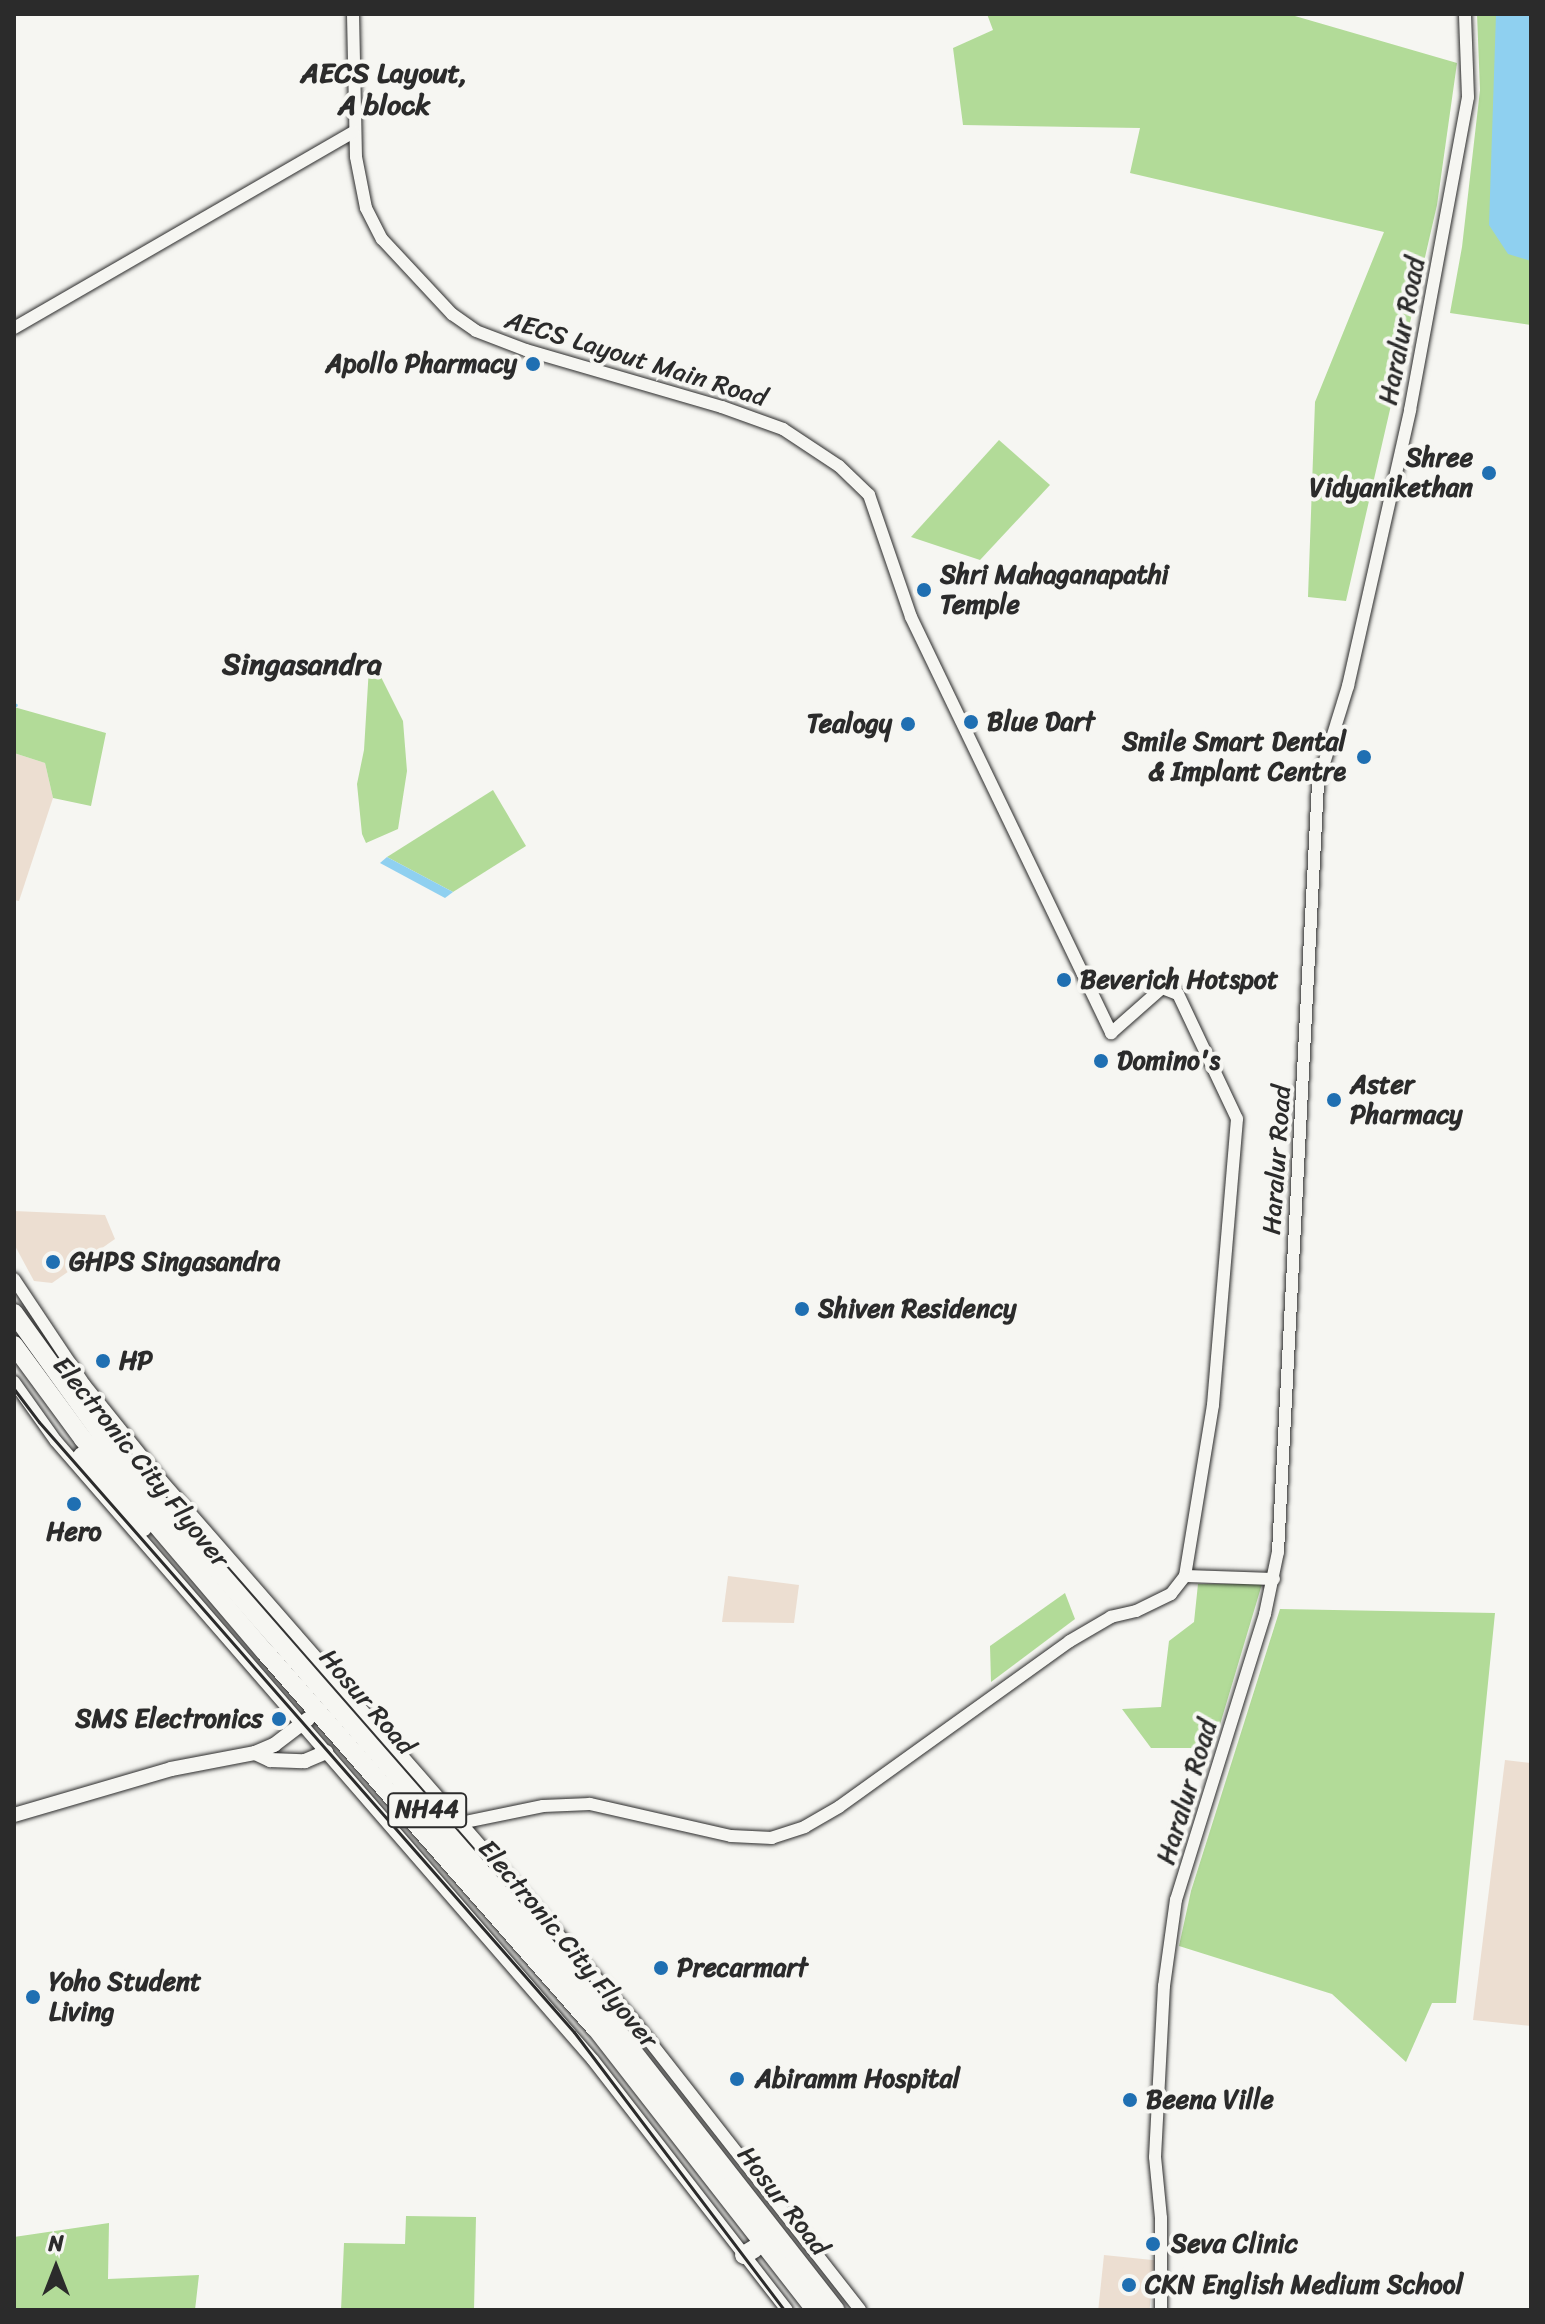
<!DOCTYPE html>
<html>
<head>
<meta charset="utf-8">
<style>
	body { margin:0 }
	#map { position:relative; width:1545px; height:2324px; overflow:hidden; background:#f6f6f2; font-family:Sriracha,sans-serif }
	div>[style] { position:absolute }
	.built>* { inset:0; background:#ecded1; transform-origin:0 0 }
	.green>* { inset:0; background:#b2db98 }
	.water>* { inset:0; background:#8fd0f0 }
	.stream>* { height:3px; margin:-1.5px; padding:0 1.5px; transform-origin:1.5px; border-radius:1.5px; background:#8fd0f0 }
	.roads { filter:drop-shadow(0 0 2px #2b2b2b) drop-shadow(0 0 2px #2b2b2b) }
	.minor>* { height:12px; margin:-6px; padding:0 6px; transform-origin:6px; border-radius:6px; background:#f6f6f2 }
	.major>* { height:14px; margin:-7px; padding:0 7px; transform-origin:7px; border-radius:7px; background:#f6f6f2 }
	.highway>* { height:18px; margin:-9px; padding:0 9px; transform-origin:9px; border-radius:9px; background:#f6f6f2 }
	.rail>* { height:3px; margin:-1.5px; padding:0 1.5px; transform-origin:1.5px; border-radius:1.5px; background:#2b2b2b }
	.dots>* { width:22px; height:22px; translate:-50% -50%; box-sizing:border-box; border:4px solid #f6f6f2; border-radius:50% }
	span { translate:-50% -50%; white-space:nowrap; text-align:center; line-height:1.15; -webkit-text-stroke:8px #f6f6f2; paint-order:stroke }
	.shield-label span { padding:2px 6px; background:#f6f6f2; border:2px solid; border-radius:6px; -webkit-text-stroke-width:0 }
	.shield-label { font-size:24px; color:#2b2b2b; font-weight:700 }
	.street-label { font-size:26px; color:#2b2b2b }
	.poi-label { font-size:26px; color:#2b2b2b; font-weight:700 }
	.right { translate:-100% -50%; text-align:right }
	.left { translate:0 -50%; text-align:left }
	.neighbourhood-label { font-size:28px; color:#2b2b2b; font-weight:700 }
	.quarter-label { font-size:30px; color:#2b2b2b; font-weight:700 }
	.frame { position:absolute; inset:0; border:16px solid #2b2b2b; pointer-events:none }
	.north { position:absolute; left:16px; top:2228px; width:80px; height:80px; -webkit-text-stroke:6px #f6f6f2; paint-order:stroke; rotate:0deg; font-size:22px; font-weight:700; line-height:32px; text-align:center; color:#2b2b2b }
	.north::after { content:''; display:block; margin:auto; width:28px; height:36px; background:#2b2b2b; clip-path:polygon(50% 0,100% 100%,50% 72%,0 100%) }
</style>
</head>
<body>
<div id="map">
	<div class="built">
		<div style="clip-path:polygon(14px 753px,45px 763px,53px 798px,19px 901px,14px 900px)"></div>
		<div style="clip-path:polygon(14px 1211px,105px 1215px,115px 1239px,52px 1283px,34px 1281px,14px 1244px)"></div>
		<div style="clip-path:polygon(728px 1576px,799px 1585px,794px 1623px,722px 1622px)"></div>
		<div style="clip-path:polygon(1505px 1760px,1531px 1763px,1531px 2026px,1473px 2020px)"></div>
		<div style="left:1104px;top:2255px;width:51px;height:55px;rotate:6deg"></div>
	</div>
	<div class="green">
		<div style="clip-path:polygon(987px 14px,1288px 14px,1457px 63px,1437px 205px,1346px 601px,1308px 597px,1315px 402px,1384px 232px,1130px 173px,1140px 128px,963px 125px,953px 48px,993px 30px)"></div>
		<div style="clip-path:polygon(1477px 14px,1531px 14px,1531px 325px,1450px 313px,1462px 247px,1480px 90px)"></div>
		<div style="clip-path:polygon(999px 440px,1050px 485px,980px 560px,911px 537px)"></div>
		<div style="clip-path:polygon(375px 665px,403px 721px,407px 771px,398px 829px,366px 843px,362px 834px,357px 784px,364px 750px,369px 667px)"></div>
		<div style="clip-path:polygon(14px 707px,106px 733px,91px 806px,53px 798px,45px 763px,14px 753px)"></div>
		<div style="clip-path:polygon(493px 790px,526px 846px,453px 892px,387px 857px)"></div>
		<div style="clip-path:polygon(1198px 1584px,1262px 1584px,1213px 1748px,1151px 1748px,1122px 1709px,1161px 1707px,1169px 1641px,1194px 1622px)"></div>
		<div style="clip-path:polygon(1065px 1593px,1075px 1619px,991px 1682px,990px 1646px)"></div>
		<div style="clip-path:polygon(1280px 1609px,1495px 1613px,1456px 2003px,1432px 2003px,1406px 2062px,1332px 1994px,1179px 1946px,1191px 1891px)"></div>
		<div style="clip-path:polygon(406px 2216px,476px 2217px,474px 2310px,341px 2310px,344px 2243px,405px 2244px)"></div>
		<div style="clip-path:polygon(109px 2223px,108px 2279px,199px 2275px,195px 2310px,14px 2310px,14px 2237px)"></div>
	</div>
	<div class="water">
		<div style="clip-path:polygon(1496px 14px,1528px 14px,1531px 18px,1531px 261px,1508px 254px,1489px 225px)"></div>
		<div style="clip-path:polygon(387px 857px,453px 892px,445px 898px,380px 863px)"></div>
	</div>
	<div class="stream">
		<div style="left:14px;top:704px;width:2px;rotate:27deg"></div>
	</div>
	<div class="roads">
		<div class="minor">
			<div style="left:353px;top:14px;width:143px;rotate:88.8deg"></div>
			<div style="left:356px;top:157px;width:52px;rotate:78.9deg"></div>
			<div style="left:366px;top:208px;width:35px;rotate:63deg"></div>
			<div style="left:382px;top:239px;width:103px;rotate:47deg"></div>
			<div style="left:452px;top:314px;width:29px;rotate:35deg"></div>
			<div style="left:476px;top:331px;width:53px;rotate:20.8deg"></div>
			<div style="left:526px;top:350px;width:204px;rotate:16.2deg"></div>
			<div style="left:722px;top:407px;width:65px;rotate:19.8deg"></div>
			<div style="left:783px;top:429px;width:67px;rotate:33.5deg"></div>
			<div style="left:839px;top:466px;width:42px;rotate:44deg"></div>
			<div style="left:869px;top:495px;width:129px;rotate:71deg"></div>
			<div style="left:911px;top:617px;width:462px;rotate:64.3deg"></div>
			<div style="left:1111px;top:1033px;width:68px;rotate:-41.4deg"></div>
			<div style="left:1162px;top:988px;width:17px;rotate:21deg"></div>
			<div style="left:1178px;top:994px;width:138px;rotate:64.7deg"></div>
			<div style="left:1237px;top:1119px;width:287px;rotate:94.8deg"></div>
			<div style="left:1213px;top:1405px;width:173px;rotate:99.3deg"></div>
			<div style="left:1185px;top:1576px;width:23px;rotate:128deg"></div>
			<div style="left:1171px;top:1594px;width:39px;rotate:154deg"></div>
			<div style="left:1136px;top:1611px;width:26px;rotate:167deg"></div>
			<div style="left:1111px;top:1617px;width:48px;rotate:149.7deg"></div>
			<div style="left:1070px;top:1641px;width:284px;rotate:144.3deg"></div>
			<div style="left:839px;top:1807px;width:39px;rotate:150deg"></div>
			<div style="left:805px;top:1827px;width:35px;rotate:162deg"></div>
			<div style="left:772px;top:1838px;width:41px;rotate:-177.2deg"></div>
			<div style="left:731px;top:1836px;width:145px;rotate:-167.2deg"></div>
			<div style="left:590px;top:1804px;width:47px;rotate:177.6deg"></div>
			<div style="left:543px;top:1806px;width:85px;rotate:168.4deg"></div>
			<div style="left:14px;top:328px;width:392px;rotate:-30deg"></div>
			<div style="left:14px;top:1279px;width:126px;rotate:56.3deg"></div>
			<div style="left:84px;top:1384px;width:124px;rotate:51.2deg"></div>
			<div style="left:162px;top:1481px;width:716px;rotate:48.85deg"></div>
			<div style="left:633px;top:2020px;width:368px;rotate:51.9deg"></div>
			<div style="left:14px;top:1382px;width:72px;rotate:54.6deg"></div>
			<div style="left:56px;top:1441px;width:819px;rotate:49.06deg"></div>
			<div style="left:593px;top:2060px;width:316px;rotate:52.2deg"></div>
			<div style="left:1185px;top:1576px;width:89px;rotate:1.9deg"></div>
			<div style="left:1161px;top:2310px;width:92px;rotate:-90deg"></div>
			<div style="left:1161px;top:2218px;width:61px;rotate:-95.6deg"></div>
			<div style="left:1155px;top:2157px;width:171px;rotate:-87deg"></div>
			<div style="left:1164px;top:1986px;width:87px;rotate:-82.1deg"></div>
			<div style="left:1176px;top:1900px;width:300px;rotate:-72.7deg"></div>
			<div style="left:1265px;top:1614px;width:63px;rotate:-78.2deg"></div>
			<div style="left:1278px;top:1552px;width:770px;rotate:-87.02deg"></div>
			<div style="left:1318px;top:783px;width:102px;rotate:-72.8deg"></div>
			<div style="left:1348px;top:686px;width:283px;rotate:-77.3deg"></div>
			<div style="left:1410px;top:410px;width:318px;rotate:-79.5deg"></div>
			<div style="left:1468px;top:97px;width:83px;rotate:-92.1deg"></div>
		</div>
		<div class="major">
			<div style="left:255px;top:1753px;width:17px;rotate:25deg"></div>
			<div style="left:270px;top:1760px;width:35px;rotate:2deg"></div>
			<div style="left:305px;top:1761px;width:23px;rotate:-23deg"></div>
			<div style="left:14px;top:1815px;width:164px;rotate:-16.3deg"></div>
			<div style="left:171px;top:1769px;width:86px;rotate:-10.8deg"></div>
			<div style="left:255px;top:1753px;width:21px;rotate:-23deg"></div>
			<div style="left:274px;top:1745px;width:43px;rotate:-37.4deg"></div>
		</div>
		<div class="highway">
			<div style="left:14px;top:1313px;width:170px;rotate:54.3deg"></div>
			<div style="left:113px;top:1451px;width:720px;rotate:48.83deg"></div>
			<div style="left:587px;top:1993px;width:403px;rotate:51.9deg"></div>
			<div style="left:14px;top:1345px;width:117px;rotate:53.7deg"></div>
			<div style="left:83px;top:1439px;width:280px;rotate:49.5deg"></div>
			<div style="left:265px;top:1652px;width:500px;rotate:48.7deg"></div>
			<div style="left:595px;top:2027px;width:358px;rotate:52.1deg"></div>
			<div style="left:82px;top:1456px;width:94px;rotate:49.7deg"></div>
			<div style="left:744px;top:2255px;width:12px;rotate:-31deg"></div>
		</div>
	</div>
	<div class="rail">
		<div style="left:14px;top:1389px;width:41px;rotate:52.9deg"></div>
		<div style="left:39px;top:1422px;width:811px;rotate:48.75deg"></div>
		<div style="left:574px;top:2032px;width:348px;rotate:52.9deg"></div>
	</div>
	<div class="dots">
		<div style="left:533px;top:364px;background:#1f6fb2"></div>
		<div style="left:1489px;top:473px;background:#1f6fb2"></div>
		<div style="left:924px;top:590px;background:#1f6fb2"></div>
		<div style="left:971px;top:722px;background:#1f6fb2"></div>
		<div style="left:908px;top:724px;background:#1f6fb2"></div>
		<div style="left:1364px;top:757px;background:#1f6fb2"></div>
		<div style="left:1064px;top:980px;background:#1f6fb2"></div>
		<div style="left:1101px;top:1061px;background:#1f6fb2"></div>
		<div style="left:1334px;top:1100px;background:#1f6fb2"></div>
		<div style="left:53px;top:1262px;background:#1f6fb2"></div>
		<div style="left:802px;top:1309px;background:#1f6fb2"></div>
		<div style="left:103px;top:1361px;background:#1f6fb2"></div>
		<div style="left:74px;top:1504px;background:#1f6fb2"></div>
		<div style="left:279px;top:1719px;background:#1f6fb2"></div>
		<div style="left:661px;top:1968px;background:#1f6fb2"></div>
		<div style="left:33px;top:1997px;background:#1f6fb2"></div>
		<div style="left:737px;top:2079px;background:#1f6fb2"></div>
		<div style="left:1130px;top:2100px;background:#1f6fb2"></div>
		<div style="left:1153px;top:2244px;background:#1f6fb2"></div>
		<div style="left:1129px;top:2285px;background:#1f6fb2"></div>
	</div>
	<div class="shield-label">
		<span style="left:427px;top:1810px">NH44</span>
	</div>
	<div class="street-label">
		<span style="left:1402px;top:331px;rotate:-79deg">Haralur Road</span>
		<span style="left:636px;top:359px;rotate:17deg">AECS Layout Main Road</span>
		<span style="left:1277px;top:1160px;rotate:-86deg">Haralur Road</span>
		<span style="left:141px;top:1462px;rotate:51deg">Electronic City Flyover</span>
		<span style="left:367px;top:1702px;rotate:49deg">Hosur Road</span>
		<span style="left:1187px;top:1792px;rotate:-73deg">Haralur Road</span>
		<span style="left:568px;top:1944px;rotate:50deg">Electronic City Flyover</span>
		<span style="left:783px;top:2201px;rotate:52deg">Hosur Road</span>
	</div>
	<div class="poi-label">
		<span class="right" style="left:517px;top:364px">Apollo Pharmacy</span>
		<span class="right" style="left:1473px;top:473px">Shree<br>Vidyanikethan</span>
		<span class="left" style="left:940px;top:590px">Shri Mahaganapathi<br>Temple</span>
		<span class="left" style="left:987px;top:722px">Blue Dart</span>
		<span class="right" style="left:892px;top:724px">Tealogy</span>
		<span class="right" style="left:1346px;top:757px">Smile Smart Dental<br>&amp; Implant Centre</span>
		<span class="left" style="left:1080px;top:980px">Beverich Hotspot</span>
		<span class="left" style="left:1117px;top:1061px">Domino's</span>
		<span class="left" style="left:1350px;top:1100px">Aster<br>Pharmacy</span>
		<span class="left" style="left:69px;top:1262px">GHPS Singasandra</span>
		<span class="left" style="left:818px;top:1309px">Shiven Residency</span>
		<span class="left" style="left:119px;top:1361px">HP</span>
		<span style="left:74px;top:1532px">Hero</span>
		<span class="right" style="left:263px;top:1719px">SMS Electronics</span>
		<span class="left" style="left:677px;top:1968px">Precarmart</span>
		<span class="left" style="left:49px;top:1997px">Yoho Student<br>Living</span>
		<span class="left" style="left:755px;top:2079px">Abiramm Hospital</span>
		<span class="left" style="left:1146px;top:2100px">Beena Ville</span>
		<span class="left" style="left:1171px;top:2244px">Seva Clinic</span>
		<span class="left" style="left:1145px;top:2285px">CKN English Medium School</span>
	</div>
	<div class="neighbourhood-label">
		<span style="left:384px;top:89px">AECS Layout,<br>A block</span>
	</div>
	<div class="quarter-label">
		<span style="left:302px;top:664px">Singasandra</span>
	</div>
	<div class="frame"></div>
	<div class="north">N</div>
</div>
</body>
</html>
